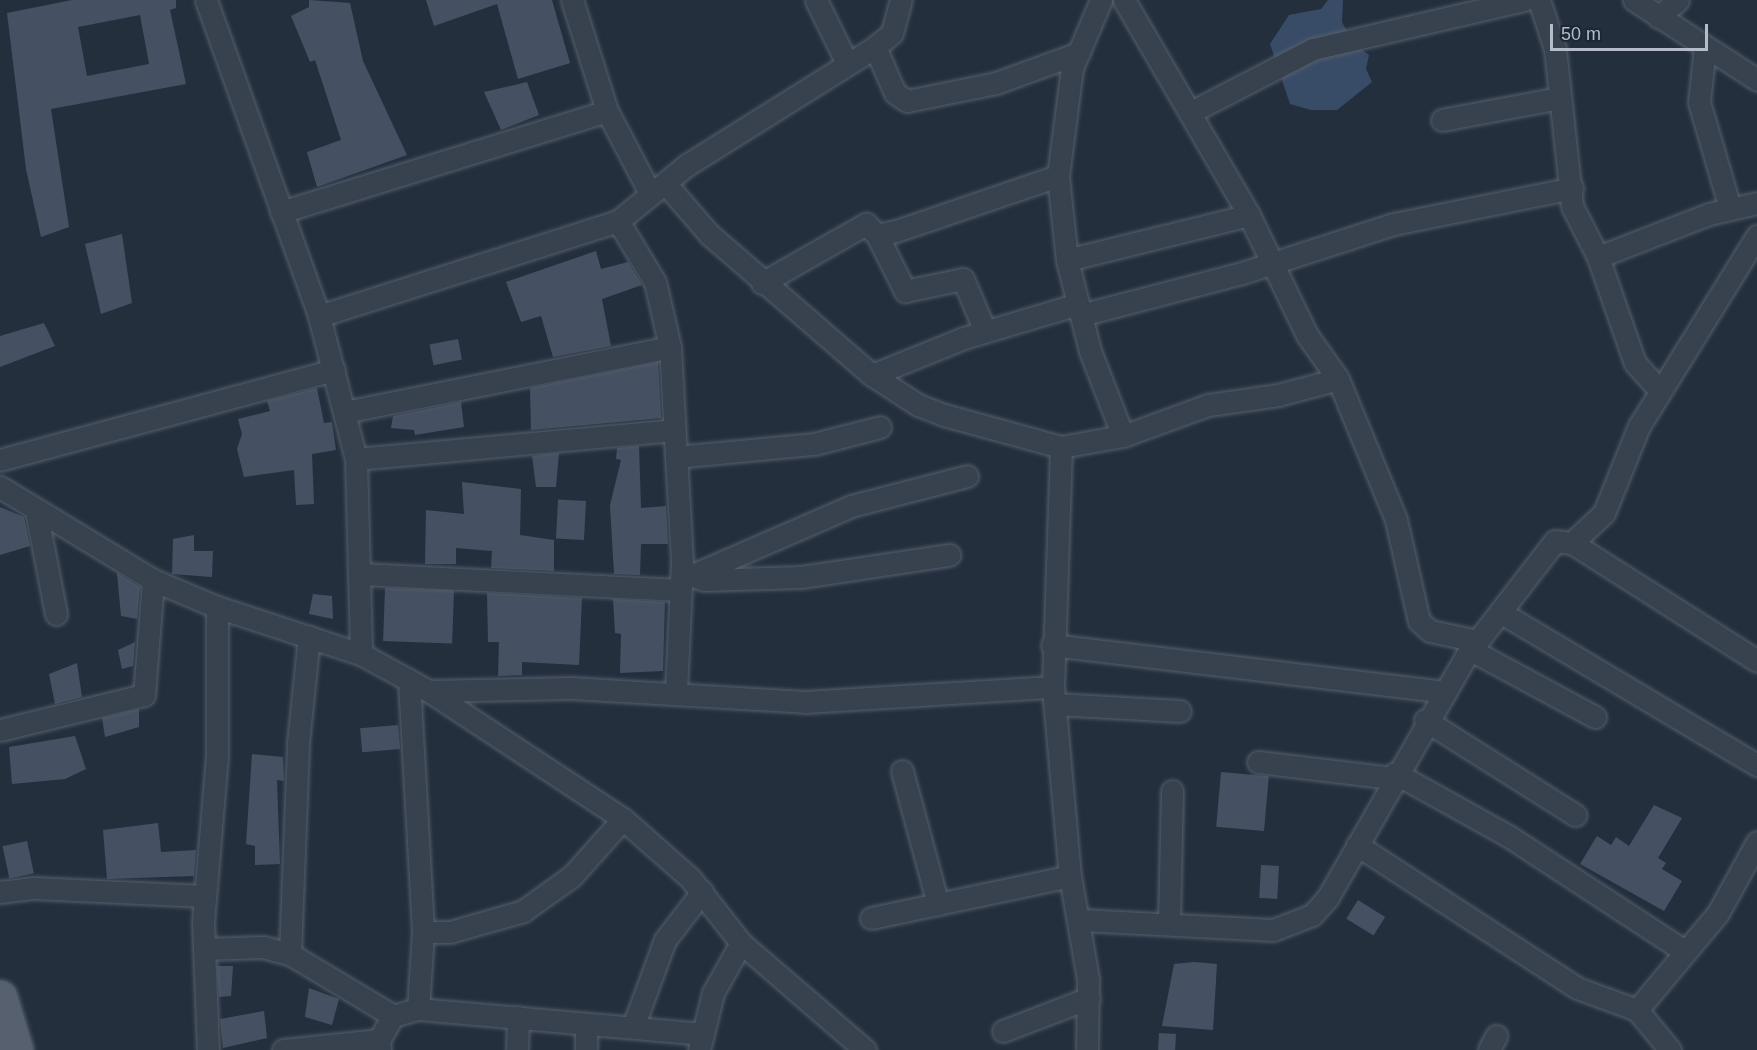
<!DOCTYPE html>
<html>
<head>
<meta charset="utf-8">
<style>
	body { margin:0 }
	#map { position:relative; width:1757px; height:1050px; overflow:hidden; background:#242f3e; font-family:Arial,sans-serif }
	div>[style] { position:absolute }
	.water>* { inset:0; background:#394c67 }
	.building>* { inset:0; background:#455162; transform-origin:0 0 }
	.roads { filter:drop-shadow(0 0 2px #565f6c) drop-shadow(0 0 2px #565f6c) }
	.minor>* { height:21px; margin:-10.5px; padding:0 10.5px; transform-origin:10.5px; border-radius:10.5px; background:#38414e }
	.primary>* { height:33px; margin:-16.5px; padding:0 16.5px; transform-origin:16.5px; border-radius:16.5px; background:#56606e }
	span { translate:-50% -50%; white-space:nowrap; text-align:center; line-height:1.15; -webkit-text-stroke:4.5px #1d2633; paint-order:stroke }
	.scale { position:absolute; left:1550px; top:24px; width:158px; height:27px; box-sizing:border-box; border:3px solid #b4bcc9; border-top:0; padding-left:8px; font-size:18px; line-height:21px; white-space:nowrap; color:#b4bcc9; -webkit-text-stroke:4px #1d2633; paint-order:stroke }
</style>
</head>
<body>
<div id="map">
	<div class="water">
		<div style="clip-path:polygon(1328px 0,1343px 0,1342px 22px,1354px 44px,1369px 55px,1366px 69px,1372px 82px,1337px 110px,1311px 110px,1290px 104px,1270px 44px,1289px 15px,1321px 9px)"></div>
	</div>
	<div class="building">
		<div style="clip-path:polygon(evenodd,72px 0,176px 0,176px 8px,170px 10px,186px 84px,51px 109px,69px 227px,41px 237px,26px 169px,7px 13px,72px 0,140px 15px,149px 64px,87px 76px,78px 27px,140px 15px)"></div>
		<div style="clip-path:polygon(309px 0,350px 3px,363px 61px,407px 155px,317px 187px,307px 152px,341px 140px,315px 60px,310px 62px,291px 16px,309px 7px)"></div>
		<div style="clip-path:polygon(426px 0,552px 0,570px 63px,518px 79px,497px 4px,434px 26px)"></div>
		<div style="clip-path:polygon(527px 82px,539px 115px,501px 130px,484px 92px)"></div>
		<div style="clip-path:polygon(122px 234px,132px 303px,101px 314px,85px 244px)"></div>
		<div style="clip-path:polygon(596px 251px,601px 269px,628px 262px,642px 285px,602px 299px,611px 346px,553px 357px,541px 316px,521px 322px,506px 282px)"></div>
		<div style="clip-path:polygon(44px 323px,55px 346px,0 367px,0 336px)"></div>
		<div style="left:458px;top:339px;width:21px;height:29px;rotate:79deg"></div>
		<div style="clip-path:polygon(658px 362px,661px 418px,531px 430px,530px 388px)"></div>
		<div style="clip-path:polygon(317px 388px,324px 423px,332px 422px,336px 450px,312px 454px,314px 504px,296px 505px,294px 470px,244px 477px,237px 449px,242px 434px,238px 419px,270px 411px,267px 401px)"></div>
		<div style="clip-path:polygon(461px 402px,464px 427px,415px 435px,414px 430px,391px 428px,393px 416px)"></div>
		<div style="clip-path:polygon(639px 446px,641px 508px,666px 506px,668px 544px,641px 544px,640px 575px,614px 574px,610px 505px,621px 460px,616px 459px,617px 448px)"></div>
		<div style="clip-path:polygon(559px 453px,556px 487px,536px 487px,532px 456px)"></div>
		<div style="clip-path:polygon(462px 482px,521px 489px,520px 535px,554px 540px,554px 571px,491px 568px,492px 551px,456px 548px,456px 564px,425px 564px,426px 510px,464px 514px)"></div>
		<div style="left:586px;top:501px;width:39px;height:28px;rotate:93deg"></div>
		<div style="clip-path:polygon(0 507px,24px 517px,30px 546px,0 555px)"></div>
		<div style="clip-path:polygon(194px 535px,194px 551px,213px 551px,212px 577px,172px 574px,173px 539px)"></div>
		<div style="clip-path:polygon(117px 573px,140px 587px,137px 619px,121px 616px)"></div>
		<div style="left:385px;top:588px;width:69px;height:53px;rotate:2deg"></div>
		<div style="clip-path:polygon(487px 593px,582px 598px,579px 665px,522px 662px,522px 675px,498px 676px,499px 642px,488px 642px)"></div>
		<div style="clip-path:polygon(313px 594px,332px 596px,333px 619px,309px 614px)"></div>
		<div style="clip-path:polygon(613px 599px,665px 602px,663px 671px,620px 673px,621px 634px,615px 633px)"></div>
		<div style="clip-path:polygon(135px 642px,133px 666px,122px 669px,118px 650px)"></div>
		<div style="clip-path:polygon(77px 663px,82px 697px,55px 704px,49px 674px)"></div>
		<div style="clip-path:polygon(139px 709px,139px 727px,105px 737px,102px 718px)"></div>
		<div style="left:398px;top:725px;width:24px;height:38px;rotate:85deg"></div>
		<div style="clip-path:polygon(75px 736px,86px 769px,65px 779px,12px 784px,9px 747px)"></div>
		<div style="clip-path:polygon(252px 754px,283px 757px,284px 781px,277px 780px,280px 864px,255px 865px,255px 846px,246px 844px)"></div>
		<div style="left:1221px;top:772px;width:48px;height:55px;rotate:5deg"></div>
		<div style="clip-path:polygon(1654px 805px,1682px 818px,1658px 858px,1666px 863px,1662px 869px,1682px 881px,1664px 911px,1580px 864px,1597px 836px,1611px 845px,1616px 837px,1629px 846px)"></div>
		<div style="clip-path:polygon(158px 823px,161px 852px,196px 850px,194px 876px,107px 879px,103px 830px)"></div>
		<div style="left:27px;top:841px;width:33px;height:25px;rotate:78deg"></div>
		<div style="left:1261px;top:865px;width:18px;height:33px;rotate:3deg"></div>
		<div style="left:1358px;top:900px;width:32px;height:22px;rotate:32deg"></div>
		<div style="clip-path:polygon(1194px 962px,1217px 964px,1213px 1030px,1162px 1026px,1174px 964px)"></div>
		<div style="clip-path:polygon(217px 966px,233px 966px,231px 996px,219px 997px)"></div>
		<div style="clip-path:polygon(309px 988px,339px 999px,332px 1025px,305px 1017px)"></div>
		<div style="clip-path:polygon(264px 1011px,267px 1038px,223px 1048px,220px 1019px)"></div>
		<div style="left:1159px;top:1033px;width:17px;height:17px;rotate:3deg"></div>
	</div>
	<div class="roads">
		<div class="minor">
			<div style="left:206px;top:0;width:336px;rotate:70.3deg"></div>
			<div style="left:319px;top:316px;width:148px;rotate:75.5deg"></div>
			<div style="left:356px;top:459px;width:195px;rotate:88.5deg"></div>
			<div style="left:572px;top:0;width:116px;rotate:72.5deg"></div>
			<div style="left:607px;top:111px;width:93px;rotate:62.3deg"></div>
			<div style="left:816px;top:0;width:70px;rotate:63.8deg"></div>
			<div style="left:1101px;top:0;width:74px;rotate:113.1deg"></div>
			<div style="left:1072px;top:68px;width:109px;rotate:97.4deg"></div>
			<div style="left:1058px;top:176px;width:84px;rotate:83.9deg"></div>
			<div style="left:1067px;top:260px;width:94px;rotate:75.8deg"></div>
			<div style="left:1090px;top:351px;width:91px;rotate:68.8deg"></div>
			<div style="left:1124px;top:0;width:249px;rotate:59.8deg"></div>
			<div style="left:1249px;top:215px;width:133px;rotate:64.2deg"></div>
			<div style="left:1307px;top:335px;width:54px;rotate:54.8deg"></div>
			<div style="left:1338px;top:379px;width:152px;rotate:67.6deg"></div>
			<div style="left:1396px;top:520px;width:104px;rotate:77.2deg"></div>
			<div style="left:1419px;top:621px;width:15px;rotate:42deg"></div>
			<div style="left:1430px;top:631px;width:49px;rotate:11.8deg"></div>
			<div style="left:1539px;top:0;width:52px;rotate:71.9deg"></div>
			<div style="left:1555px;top:49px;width:158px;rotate:83.8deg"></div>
			<div style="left:1572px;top:206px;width:57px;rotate:63deg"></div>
			<div style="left:1598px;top:257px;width:112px;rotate:70.8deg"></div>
			<div style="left:1635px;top:363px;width:36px;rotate:48deg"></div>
			<div style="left:1634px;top:0;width:147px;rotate:33deg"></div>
			<div style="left:1658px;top:17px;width:26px;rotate:-40deg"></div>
			<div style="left:875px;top:47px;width:50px;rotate:66.5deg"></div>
			<div style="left:895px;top:93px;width:14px;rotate:34deg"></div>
			<div style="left:907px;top:101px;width:91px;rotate:-11.4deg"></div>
			<div style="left:996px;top:83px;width:88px;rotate:-19.9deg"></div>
			<div style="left:1705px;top:47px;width:55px;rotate:96.2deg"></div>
			<div style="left:1699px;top:102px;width:110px;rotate:73.7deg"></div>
			<div style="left:1191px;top:112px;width:137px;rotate:-27.3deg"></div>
			<div style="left:1313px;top:49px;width:217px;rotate:-13.1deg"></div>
			<div style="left:1442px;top:120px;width:119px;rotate:-10.6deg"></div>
			<div style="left:666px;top:184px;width:66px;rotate:49.3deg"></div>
			<div style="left:709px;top:234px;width:216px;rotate:40.9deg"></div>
			<div style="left:872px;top:375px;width:55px;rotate:33.1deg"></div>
			<div style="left:918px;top:405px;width:28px;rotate:21deg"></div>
			<div style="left:944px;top:415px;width:121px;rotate:15.3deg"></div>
			<div style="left:1061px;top:447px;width:63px;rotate:-10.1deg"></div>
			<div style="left:1123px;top:436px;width:90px;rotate:-20deg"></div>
			<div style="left:1208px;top:405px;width:71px;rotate:-8.1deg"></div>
			<div style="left:1278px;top:395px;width:62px;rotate:-14.9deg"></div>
			<div style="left:281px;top:212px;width:341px;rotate:-17.2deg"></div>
			<div style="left:618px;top:221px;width:71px;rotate:58.8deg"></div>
			<div style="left:655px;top:282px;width:67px;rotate:77deg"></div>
			<div style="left:670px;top:347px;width:217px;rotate:86.8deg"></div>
			<div style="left:682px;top:564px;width:127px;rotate:92.7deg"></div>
			<div style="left:877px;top:235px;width:63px;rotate:63.4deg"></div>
			<div style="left:905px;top:291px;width:59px;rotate:-11.7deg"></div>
			<div style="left:963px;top:279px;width:56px;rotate:67.1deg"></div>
			<div style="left:1598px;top:257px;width:119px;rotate:-21.2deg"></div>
			<div style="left:1709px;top:214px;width:49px;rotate:-12.9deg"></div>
			<div style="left:1067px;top:260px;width:187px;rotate:-13.9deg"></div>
			<div style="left:762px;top:283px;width:120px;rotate:-29.6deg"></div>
			<div style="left:866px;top:224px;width:16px;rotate:45deg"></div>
			<div style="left:877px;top:235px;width:19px;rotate:-12deg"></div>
			<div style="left:896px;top:231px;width:171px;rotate:-18.8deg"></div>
			<div style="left:1081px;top:315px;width:166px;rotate:-14.6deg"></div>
			<div style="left:1242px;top:273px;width:160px;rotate:-17.9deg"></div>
			<div style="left:1394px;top:224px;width:182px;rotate:-11.4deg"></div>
			<div style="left:319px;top:316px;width:314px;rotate:-17.6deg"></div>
			<div style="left:618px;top:221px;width:89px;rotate:-39.1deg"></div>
			<div style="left:687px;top:165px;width:222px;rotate:-32.1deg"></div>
			<div style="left:875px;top:47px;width:22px;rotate:-39deg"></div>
			<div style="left:892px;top:33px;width:34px;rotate:-75deg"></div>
			<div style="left:872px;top:375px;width:99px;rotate:-21.9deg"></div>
			<div style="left:964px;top:338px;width:119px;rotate:-16.6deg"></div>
			<div style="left:345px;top:412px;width:331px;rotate:-11.3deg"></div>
			<div style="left:1061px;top:447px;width:240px;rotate:91.9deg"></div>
			<div style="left:1053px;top:687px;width:190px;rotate:84.9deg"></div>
			<div style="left:1070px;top:876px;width:105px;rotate:80.1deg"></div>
			<div style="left:1088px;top:979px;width:71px;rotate:90.8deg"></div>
			<div style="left:676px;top:457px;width:139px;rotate:-5.4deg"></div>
			<div style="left:814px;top:444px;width:68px;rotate:-14.4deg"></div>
			<div style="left:356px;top:459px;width:319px;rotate:-5.2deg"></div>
			<div style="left:0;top:460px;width:346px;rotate:-15.1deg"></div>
			<div style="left:0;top:487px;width:179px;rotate:31.3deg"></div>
			<div style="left:153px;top:580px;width:69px;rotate:22.9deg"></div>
			<div style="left:217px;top:607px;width:151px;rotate:18.1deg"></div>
			<div style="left:361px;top:654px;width:77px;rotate:28.6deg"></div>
			<div style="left:429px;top:691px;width:232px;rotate:33.4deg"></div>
			<div style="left:623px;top:819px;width:89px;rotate:41.4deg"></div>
			<div style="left:690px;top:878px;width:83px;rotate:51.9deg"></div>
			<div style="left:741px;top:943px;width:164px;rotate:40.8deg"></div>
			<div style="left:36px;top:511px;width:105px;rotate:79deg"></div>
			<div style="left:1572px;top:543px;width:44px;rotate:-43.2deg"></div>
			<div style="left:1604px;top:513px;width:94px;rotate:-68.1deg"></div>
			<div style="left:1639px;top:426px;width:224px;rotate:-58.2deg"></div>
			<div style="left:362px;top:574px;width:318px;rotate:2.9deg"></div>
			<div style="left:691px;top:575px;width:14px;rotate:21deg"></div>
			<div style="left:704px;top:580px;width:97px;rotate:-1.8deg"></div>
			<div style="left:801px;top:577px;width:150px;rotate:-8.5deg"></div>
			<div style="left:681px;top:580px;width:185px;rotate:-23.5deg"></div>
			<div style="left:851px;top:506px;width:120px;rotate:-14.5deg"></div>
			<div style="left:1500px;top:612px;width:299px;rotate:30.8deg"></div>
			<div style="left:1052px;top:645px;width:396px;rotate:6.8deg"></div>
			<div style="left:1471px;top:650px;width:141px;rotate:28.4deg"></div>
			<div style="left:409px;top:680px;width:252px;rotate:86.8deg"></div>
			<div style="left:423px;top:932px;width:77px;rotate:93.7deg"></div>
			<div style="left:429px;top:691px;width:142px;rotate:-1.2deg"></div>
			<div style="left:571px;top:688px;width:234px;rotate:3.4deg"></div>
			<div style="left:805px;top:702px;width:248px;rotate:-3.5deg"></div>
			<div style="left:1055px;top:704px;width:125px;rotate:3.2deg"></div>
			<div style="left:1425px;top:720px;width:178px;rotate:32.3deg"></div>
			<div style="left:0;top:730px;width:148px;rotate:-13.7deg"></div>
			<div style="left:144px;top:695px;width:115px;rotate:-85.5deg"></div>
			<div style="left:1258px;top:762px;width:135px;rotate:6.8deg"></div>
			<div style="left:902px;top:771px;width:138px;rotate:74.9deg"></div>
			<div style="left:1395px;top:773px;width:132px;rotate:29.1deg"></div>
			<div style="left:1510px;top:837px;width:207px;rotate:33.2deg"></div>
			<div style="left:1357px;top:845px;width:262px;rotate:33deg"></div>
			<div style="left:1577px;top:988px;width:64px;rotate:20.1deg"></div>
			<div style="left:1637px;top:1010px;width:52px;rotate:50.5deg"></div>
			<div style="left:0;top:892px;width:34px;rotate:-7deg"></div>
			<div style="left:34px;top:888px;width:170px;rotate:2.7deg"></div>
			<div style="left:871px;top:918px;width:203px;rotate:-11.9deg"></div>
			<div style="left:1081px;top:920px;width:192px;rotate:3deg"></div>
			<div style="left:1273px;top:930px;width:42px;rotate:-21deg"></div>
			<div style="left:1312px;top:915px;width:24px;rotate:-48deg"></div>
			<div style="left:1328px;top:897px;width:278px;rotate:-60.2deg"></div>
			<div style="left:1466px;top:656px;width:145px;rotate:-52.3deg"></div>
			<div style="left:1555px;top:541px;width:17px;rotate:7deg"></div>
			<div style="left:1572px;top:543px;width:219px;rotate:32.5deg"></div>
			<div style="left:1169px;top:923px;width:132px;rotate:-88.7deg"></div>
			<div style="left:423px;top:932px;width:27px"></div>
			<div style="left:450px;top:932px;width:76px;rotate:-16deg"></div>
			<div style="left:523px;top:911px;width:60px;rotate:-35.5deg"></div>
			<div style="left:572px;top:876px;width:76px;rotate:-48.2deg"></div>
			<div style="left:204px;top:949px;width:59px;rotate:-1.9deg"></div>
			<div style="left:263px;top:947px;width:28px;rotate:15deg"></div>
			<div style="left:290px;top:954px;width:120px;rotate:31deg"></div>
			<div style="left:290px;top:954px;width:211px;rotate:-87.8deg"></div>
			<div style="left:298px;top:743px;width:107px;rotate:-84.1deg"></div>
			<div style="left:1637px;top:1010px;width:126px;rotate:-50.1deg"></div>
			<div style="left:1718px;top:913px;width:81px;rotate:-61.2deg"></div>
			<div style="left:586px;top:1026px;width:24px;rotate:90deg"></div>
			<div style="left:633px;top:1027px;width:93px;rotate:-69.8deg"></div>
			<div style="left:665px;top:940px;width:61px;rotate:-52.4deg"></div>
			<div style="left:1003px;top:1031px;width:92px;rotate:-21deg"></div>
			<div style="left:208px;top:1050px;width:128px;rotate:-92.2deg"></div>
			<div style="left:203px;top:922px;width:166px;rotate:-85.2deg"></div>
			<div style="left:217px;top:757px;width:150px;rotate:-90deg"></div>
			<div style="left:283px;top:1050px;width:97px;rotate:-5.9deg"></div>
			<div style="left:380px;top:1050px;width:10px;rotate:-96deg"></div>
			<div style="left:379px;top:1040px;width:28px;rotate:-60deg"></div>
			<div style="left:393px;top:1016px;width:26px;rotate:-16deg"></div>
			<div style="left:418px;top:1009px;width:284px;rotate:5deg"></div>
			<div style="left:517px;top:1050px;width:33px;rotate:-88deg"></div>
			<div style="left:699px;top:1050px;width:59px;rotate:-76.2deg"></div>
			<div style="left:713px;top:993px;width:57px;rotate:-60.8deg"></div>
			<div style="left:1489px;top:1050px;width:16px;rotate:-63deg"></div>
		</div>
		<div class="primary">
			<div style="left:0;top:997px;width:55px;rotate:73.2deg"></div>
		</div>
	</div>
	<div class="scale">50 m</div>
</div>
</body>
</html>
